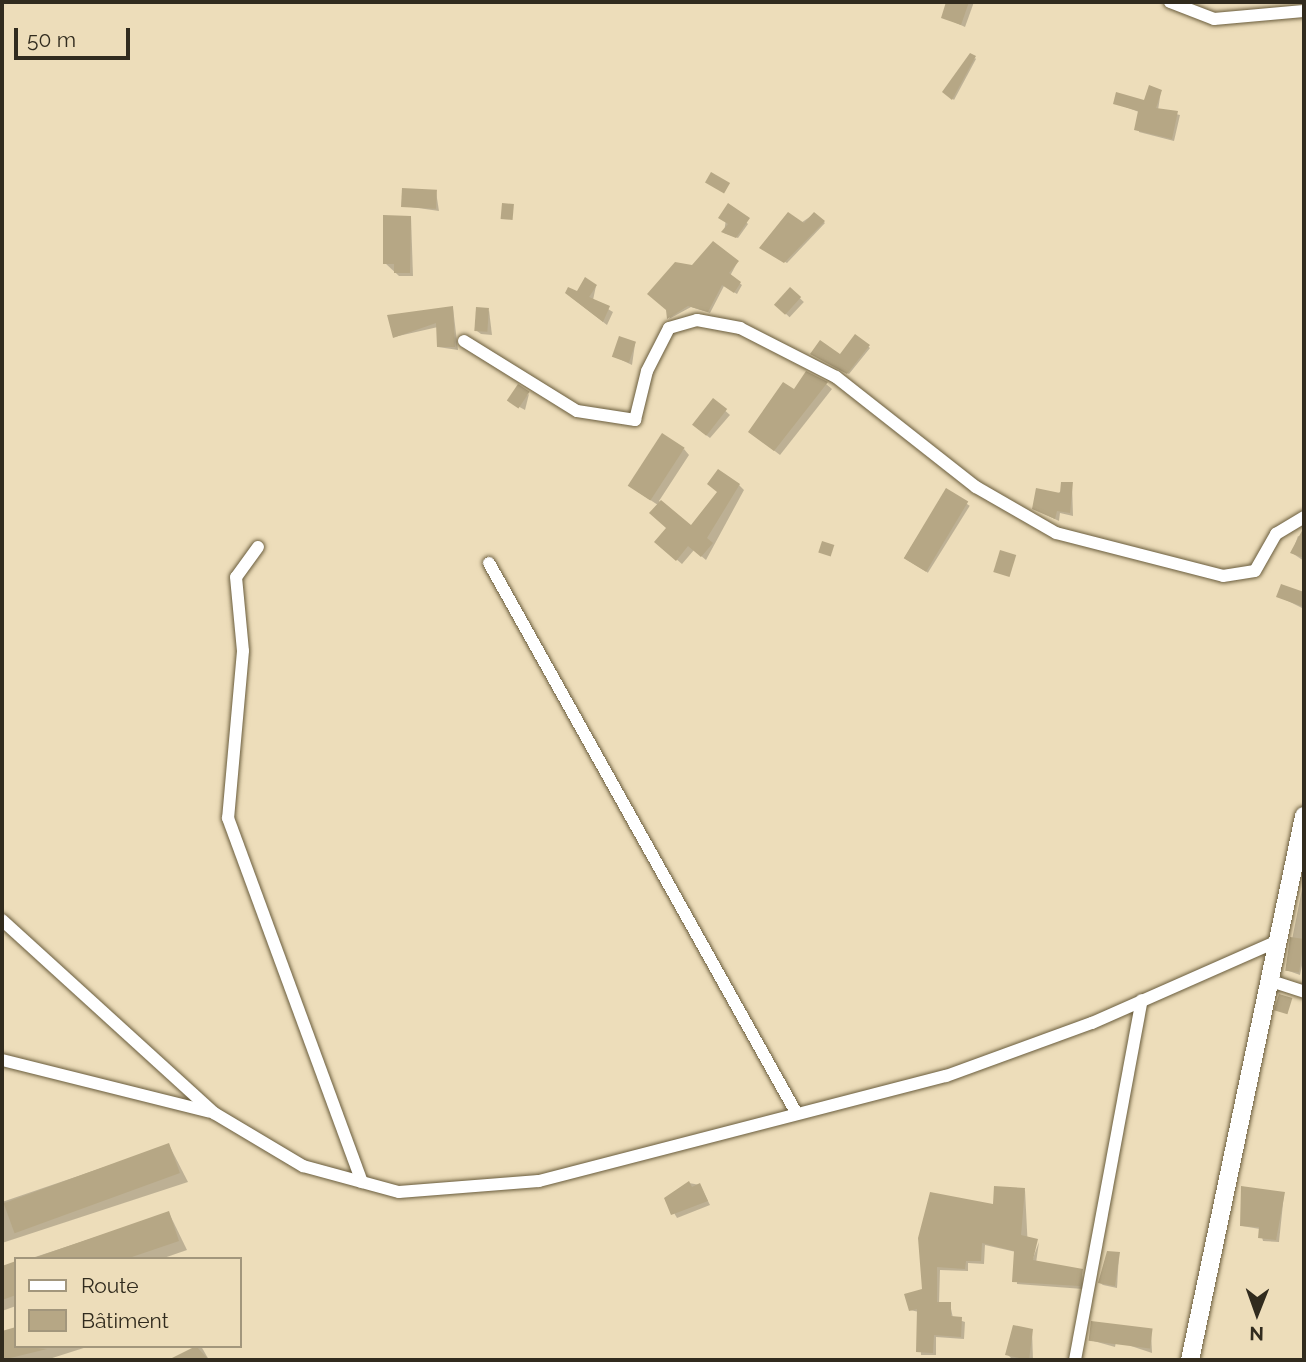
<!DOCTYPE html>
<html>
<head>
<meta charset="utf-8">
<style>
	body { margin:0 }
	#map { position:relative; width:1306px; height:1362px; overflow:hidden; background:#edddba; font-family:Raleway,sans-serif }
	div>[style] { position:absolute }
	.shadow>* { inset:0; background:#0003; transform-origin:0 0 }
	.building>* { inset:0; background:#b6a785; transform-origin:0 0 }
	.roads { filter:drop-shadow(0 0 2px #695c3c) drop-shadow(0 0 2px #695c3c) }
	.street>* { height:12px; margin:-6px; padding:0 6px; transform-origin:6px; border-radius:6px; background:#fff }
	.secondary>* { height:18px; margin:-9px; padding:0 9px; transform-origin:9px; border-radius:9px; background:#fff }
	span { translate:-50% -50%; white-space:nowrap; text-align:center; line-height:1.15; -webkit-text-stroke:7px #edddba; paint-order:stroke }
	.frame { position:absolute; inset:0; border:4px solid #312b1e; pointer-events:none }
	.legend { position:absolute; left:14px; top:1257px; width:228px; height:91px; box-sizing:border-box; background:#edddba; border:2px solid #a2967c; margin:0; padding:9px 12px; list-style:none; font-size:21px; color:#312b1e }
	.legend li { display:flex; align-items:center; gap:14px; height:35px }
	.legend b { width:35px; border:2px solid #a2967c }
	.north { position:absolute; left:1222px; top:1278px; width:70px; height:70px; -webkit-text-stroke:5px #edddba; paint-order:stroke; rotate:181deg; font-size:19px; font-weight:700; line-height:28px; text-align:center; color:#312b1e }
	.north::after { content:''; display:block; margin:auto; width:24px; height:32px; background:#312b1e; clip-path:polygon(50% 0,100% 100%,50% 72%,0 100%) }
	.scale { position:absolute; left:14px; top:28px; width:116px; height:32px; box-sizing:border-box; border:4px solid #312b1e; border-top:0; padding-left:9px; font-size:21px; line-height:24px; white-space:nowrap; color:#312b1e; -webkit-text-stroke:5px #edddba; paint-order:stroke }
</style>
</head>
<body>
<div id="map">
	<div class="shadow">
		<div style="clip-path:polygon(948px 2px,974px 2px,965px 27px,943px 17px)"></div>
		<div style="clip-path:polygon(975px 58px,976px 59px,954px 100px,945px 92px)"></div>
		<div style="clip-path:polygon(1161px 91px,1158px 110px,1180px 115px,1174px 141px,1139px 132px,1139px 112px,1115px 103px,1145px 103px)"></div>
		<div style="clip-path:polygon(436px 192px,439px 211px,404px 206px)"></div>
		<div style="clip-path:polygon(728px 205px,748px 224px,738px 238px,724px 233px)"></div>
		<div style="clip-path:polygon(814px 214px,825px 223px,787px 263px,763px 249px)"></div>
		<div style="clip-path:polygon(411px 217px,413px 276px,399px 276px,385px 263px)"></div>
		<div style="clip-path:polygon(737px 263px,730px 276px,742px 285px,737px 294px,724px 286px,710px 313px,691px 307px,669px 319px,693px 266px)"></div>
		<div style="clip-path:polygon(596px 286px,593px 300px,613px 312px,607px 325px,571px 297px)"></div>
		<div style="left:790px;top:289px;width:19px;height:21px;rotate:43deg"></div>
		<div style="clip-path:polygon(453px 308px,458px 350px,438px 347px,438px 327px,394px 337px)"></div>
		<div style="clip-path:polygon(489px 310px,492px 335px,481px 334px,477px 331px)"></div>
		<div style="clip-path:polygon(855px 336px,870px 348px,849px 374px,814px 355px,840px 357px)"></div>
		<div style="clip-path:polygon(635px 344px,632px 365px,613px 356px)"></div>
		<div style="clip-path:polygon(826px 384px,832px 389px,780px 455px,750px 432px,794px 392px)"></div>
		<div style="clip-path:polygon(529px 394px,525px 410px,514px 404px)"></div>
		<div style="clip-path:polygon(713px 400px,730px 415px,710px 438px,697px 428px)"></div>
		<div style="clip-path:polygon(684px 449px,689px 455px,659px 501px,691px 527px,739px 485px,744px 490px,706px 560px,694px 550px,682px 564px,662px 547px,668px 528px,658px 505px,638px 492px)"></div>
		<div style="clip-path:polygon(1072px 484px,1073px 516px,1060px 513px,1059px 521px,1034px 509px)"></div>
		<div style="left:946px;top:491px;width:28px;height:79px;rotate:32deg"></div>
		<div style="clip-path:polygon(1298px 536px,1304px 538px,1304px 561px,1292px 553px)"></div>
		<div style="clip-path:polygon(1304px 587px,1304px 609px,1278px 596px,1302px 593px)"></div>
		<div style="clip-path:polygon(1304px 879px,1304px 956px,1300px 975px,1286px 970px)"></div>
		<div style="clip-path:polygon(169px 1145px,188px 1182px,2px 1243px,2px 1202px)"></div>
		<div style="clip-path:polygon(689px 1183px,700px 1185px,710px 1205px,677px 1218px,666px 1199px)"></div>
		<div style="clip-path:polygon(1025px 1190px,1029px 1269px,1039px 1242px,1036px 1263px,1082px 1270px,1083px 1289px,1017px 1284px,1016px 1252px,985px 1245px,984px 1264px,968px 1263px,968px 1271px,940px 1270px,939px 1304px,950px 1304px,953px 1318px,965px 1322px,964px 1339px,936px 1337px,936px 1355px,921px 1355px,919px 1312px,910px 1310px,924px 1290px,919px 1238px)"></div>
		<div style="clip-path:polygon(1284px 1194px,1279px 1242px,1263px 1241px,1260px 1229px,1242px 1226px)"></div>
		<div style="clip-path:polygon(169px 1213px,187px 1250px,161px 1259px,29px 1259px)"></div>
		<div style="clip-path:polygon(1119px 1254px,1117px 1288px,1103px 1285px,1100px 1283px)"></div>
		<div style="clip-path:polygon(16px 1263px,16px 1306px,2px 1311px,2px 1268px)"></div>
		<div style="clip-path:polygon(16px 1328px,16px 1346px,90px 1346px,46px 1360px,2px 1360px,2px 1333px)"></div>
		<div style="clip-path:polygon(1032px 1331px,1033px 1360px,1011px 1358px,1007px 1354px)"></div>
		<div style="clip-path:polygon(1118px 1331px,1115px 1347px,1090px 1340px)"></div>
		<div style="clip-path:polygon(1151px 1331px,1152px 1353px,1131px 1346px)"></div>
		<div style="clip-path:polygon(201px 1346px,209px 1360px,181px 1360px,179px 1357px)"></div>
	</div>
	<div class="building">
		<div style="clip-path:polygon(946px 2px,969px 2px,961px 25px,941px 18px)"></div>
		<div style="clip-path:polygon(970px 53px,976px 56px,952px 100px,942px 92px)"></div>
		<div style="clip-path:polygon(1149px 85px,1162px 90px,1156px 108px,1178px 111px,1172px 139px,1134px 130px,1138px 111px,1113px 104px,1116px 92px,1144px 100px)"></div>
		<div style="left:711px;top:172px;width:22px;height:12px;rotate:30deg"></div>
		<div style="left:402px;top:188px;width:35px;height:19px;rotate:3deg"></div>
		<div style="left:502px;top:203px;width:12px;height:16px;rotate:5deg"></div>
		<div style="clip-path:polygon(728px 203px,750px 218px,736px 238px,721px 232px,728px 224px,718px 218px)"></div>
		<div style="clip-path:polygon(788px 212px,804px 223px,814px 212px,825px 221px,784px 263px,759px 248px)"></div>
		<div style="clip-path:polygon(383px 215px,411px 216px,410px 273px,394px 273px,394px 264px,383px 264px)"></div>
		<div style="clip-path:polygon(713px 241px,739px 261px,729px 273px,741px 282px,734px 293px,722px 285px,708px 312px,688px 306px,667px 319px,666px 310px,647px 294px,675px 262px,692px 265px)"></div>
		<div style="clip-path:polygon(585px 277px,597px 285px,589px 297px,610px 306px,603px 322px,565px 293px,568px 287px,577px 291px)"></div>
		<div style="left:790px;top:287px;width:15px;height:24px;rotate:42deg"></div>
		<div style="clip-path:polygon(453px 306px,455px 347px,437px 347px,436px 323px,393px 338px,387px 315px)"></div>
		<div style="left:476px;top:307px;width:13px;height:24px;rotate:4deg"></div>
		<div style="clip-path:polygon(855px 334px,870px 345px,847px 374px,810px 354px,820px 340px,840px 354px)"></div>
		<div style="left:619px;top:336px;width:18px;height:22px;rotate:19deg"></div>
		<div style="clip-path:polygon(806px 371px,828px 382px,774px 451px,748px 432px,783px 382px,794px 389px)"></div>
		<div style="left:518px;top:384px;width:14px;height:20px;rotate:34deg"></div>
		<div style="left:713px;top:398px;width:18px;height:34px;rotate:38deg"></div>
		<div style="left:662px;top:433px;width:27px;height:63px;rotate:33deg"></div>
		<div style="clip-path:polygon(718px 469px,740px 484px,707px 538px,713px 543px,701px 557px,688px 546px,676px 561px,654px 542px,666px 528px,649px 513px,661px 500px,691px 525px,717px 492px,707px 484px)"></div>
		<div style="clip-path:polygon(1061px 482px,1073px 482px,1070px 513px,1057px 511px,1055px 519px,1032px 509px,1036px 488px,1060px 493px)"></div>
		<div style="left:946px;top:488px;width:26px;height:82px;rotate:31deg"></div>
		<div style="clip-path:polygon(1304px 527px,1304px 558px,1290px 553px)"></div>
		<div style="left:822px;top:541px;width:13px;height:12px;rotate:18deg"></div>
		<div style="left:1000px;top:550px;width:17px;height:23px;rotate:17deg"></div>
		<div style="clip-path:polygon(1281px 584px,1304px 592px,1304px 607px,1276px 597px)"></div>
		<div style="left:1290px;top:937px;width:14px;height:34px;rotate:8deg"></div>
		<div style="left:1279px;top:994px;width:14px;height:17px;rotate:17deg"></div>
		<div style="left:169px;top:1143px;width:32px;height:176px;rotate:70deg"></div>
		<div style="clip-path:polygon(689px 1181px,692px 1187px,700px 1183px,708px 1201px,671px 1215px,664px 1198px)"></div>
		<div style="clip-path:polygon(994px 1186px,1025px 1188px,1021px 1235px,1038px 1239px,1033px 1260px,1083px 1269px,1080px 1286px,1012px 1282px,1014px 1251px,982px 1243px,981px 1261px,966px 1261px,965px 1269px,937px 1267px,937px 1302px,951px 1302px,951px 1316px,962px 1317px,961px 1337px,934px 1335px,933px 1353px,916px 1352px,917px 1309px,909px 1311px,904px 1294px,922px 1289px,918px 1238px,930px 1192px,993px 1204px)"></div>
		<div style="clip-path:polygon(1241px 1186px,1285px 1192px,1276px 1240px,1258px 1238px,1259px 1227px,1240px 1226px)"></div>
		<div style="clip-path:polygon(169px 1211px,179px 1241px,126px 1259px,31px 1259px)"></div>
		<div style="clip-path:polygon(1107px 1251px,1120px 1252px,1115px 1286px,1098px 1283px)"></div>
		<div style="clip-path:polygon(16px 1261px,16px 1295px,2px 1300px,2px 1266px)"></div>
		<div style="left:1091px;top:1321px;width:62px;height:20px;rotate:7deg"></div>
		<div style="clip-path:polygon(1013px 1325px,1033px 1329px,1029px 1360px,1005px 1355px)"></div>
		<div style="clip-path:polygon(16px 1327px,16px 1346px,47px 1349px,2px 1360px,2px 1331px)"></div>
		<div style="clip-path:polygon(196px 1346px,209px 1360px,168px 1360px)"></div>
	</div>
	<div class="roads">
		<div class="street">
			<div style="left:1170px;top:2px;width:47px;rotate:21.1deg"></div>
			<div style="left:1214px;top:19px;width:90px;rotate:-5.1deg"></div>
			<div style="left:464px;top:341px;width:133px;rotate:31.8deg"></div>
			<div style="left:577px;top:411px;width:59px;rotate:8.8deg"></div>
			<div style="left:635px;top:420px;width:50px;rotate:-76.2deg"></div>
			<div style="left:647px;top:371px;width:48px;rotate:-62.9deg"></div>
			<div style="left:669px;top:328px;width:29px;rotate:-16deg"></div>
			<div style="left:697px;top:320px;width:44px;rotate:10.5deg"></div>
			<div style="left:740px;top:328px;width:108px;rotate:27deg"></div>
			<div style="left:836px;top:377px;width:178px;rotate:38.2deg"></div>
			<div style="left:976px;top:487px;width:92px;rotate:29.9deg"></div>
			<div style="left:1056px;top:533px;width:172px;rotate:14.4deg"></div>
			<div style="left:1223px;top:576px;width:32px;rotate:-9deg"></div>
			<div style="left:1255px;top:571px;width:43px;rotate:-60.4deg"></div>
			<div style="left:1276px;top:534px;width:33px;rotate:-31deg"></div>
			<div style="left:258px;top:547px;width:37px;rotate:126deg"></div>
			<div style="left:236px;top:577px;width:74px;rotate:84.6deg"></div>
			<div style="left:243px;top:651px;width:168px;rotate:95.1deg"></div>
			<div style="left:228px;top:818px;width:388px;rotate:69.8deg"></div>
			<div style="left:489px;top:563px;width:631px;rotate:60.8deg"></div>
			<div style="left:2px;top:920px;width:287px;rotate:42.3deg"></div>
			<div style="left:214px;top:1113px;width:104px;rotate:30.8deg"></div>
			<div style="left:303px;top:1166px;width:99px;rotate:15.2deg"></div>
			<div style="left:399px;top:1192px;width:140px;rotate:-4.5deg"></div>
			<div style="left:539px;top:1181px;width:420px;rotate:-14.5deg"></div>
			<div style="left:946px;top:1076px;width:155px;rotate:-20deg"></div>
			<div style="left:1092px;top:1023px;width:203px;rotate:-23.8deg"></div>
			<div style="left:1271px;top:981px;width:35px;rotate:18deg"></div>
			<div style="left:2px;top:1060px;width:214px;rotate:14deg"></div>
			<div style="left:1075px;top:1360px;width:366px;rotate:-79.5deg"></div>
		</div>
		<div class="secondary">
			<div style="left:1190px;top:1360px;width:556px;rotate:-78.16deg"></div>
		</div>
	</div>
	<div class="frame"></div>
	<ul class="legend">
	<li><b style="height:9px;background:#fff"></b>Route</li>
	<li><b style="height:19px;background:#b6a785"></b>Bâtiment</li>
	</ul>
	<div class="north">N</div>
	<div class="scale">50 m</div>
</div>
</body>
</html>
